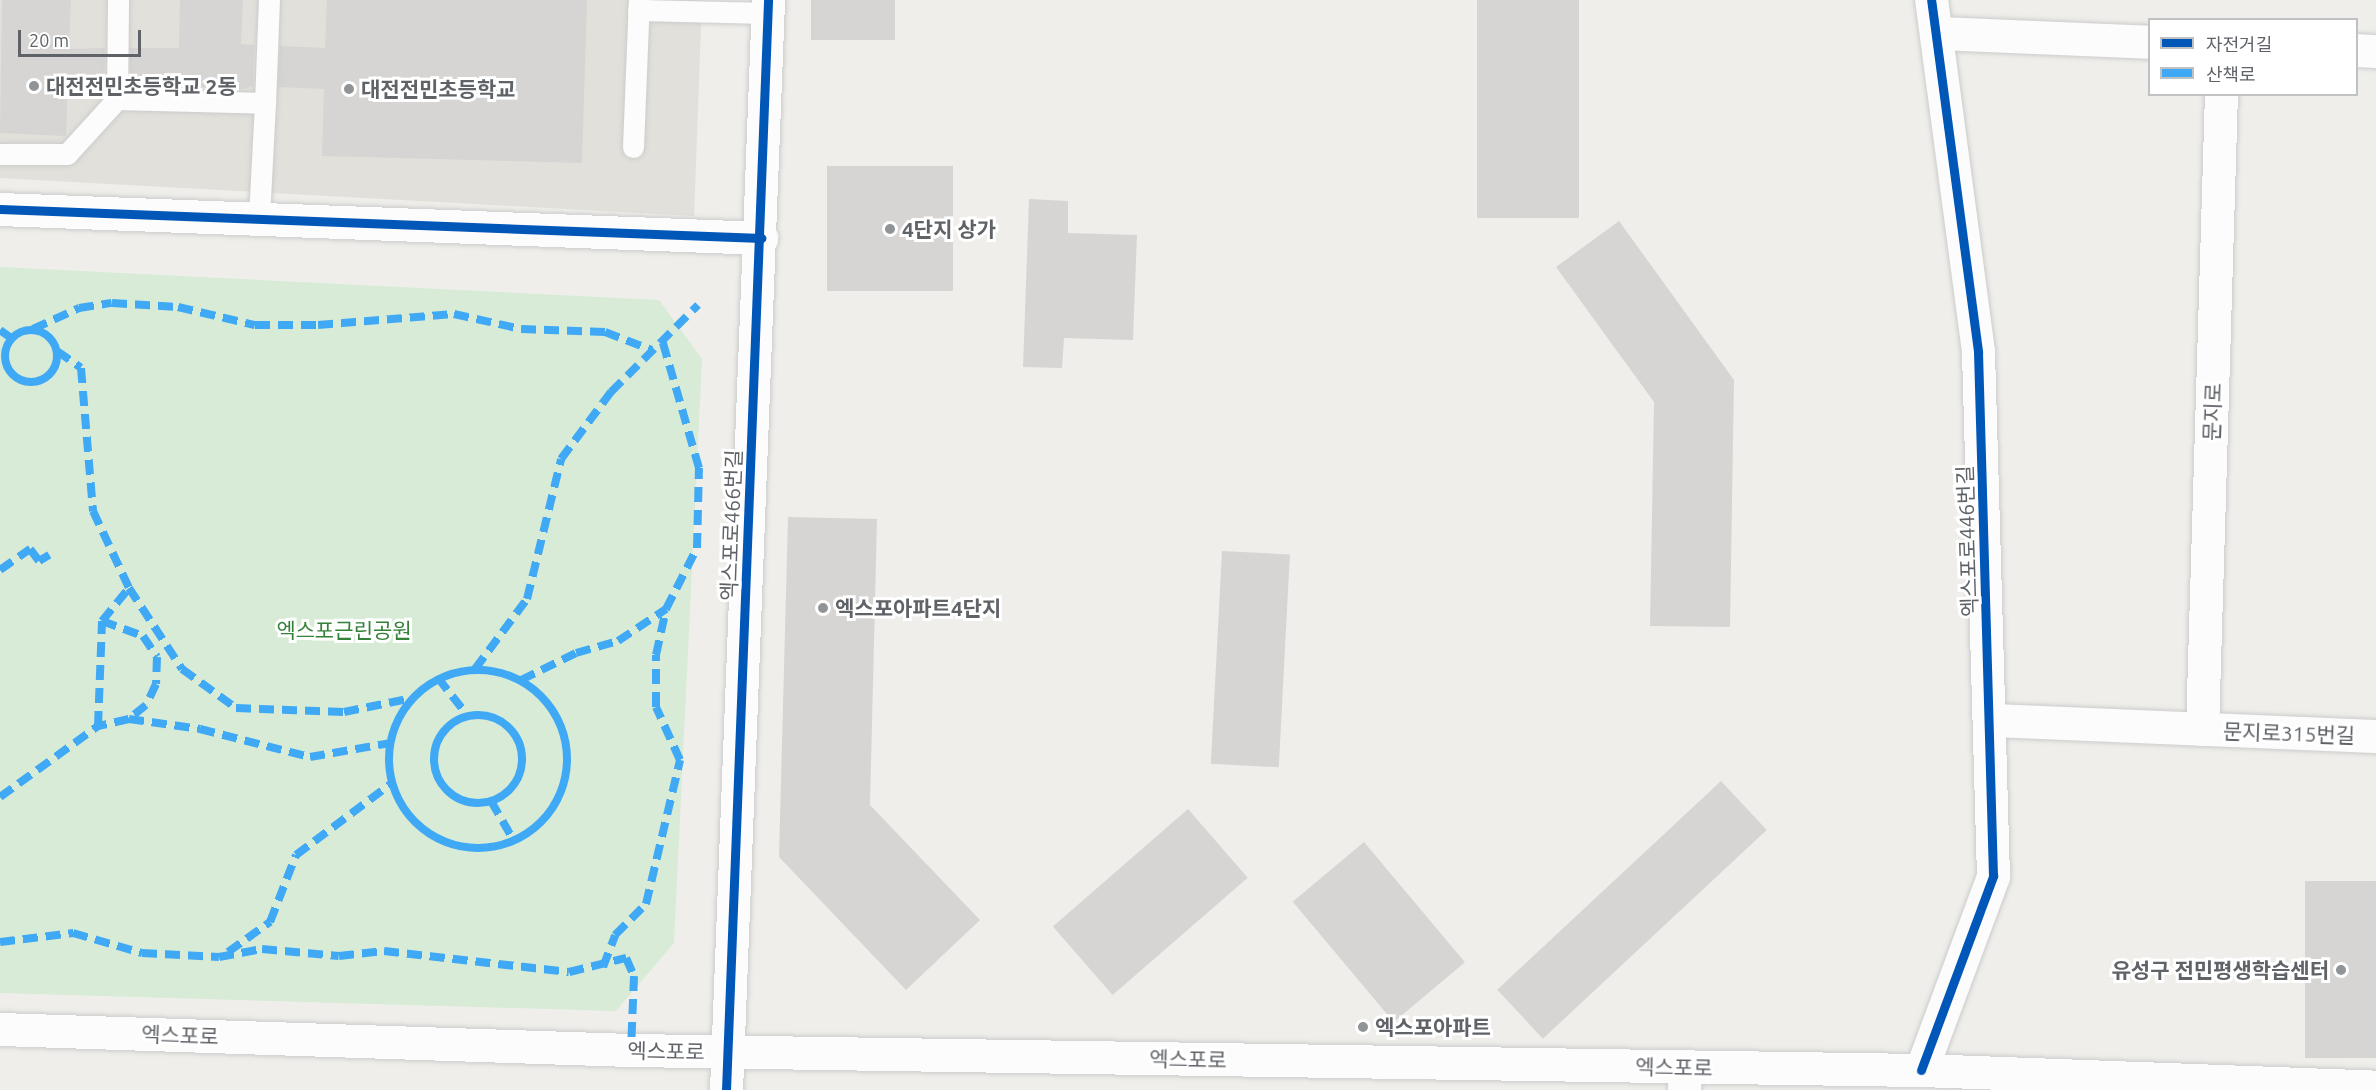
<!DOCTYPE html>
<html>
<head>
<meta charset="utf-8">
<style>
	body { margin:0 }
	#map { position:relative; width:2376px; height:1090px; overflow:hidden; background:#efeeea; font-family:Ubuntu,"Noto Sans KR",sans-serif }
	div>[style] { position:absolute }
	.education>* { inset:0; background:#e2e0da }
	.green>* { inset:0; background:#d8ebd6 }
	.building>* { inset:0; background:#d6d5d3; transform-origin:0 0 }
	.roads { filter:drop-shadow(0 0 2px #cbcccc) drop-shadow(0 0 2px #cbcccc) }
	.lane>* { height:21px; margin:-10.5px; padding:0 10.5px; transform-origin:10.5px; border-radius:10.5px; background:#fdfcfc }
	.street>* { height:33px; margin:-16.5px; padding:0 16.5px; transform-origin:16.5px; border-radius:16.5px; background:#fdfcfc }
	.secondary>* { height:33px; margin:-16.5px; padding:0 16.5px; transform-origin:16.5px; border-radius:16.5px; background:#fdfcfc }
	.quiet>* { height:8px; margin-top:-4px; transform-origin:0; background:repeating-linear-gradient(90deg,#3fa9f5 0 15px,transparent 0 23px) }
	.quiet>.ring { margin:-4px; padding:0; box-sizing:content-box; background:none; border:8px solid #3fa9f5; border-radius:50% }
	.cycleway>* { height:9px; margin:-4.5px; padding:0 4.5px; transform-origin:4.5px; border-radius:4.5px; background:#0057b8 }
	.dots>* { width:16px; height:16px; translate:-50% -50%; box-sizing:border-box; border:3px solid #fff; border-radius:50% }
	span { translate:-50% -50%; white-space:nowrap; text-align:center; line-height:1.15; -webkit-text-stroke:6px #fff; paint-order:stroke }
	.poi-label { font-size:21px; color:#5f6368; font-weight:700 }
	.left { translate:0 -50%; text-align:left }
	.right { translate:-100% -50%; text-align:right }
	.street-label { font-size:21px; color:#5f6368 }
	.park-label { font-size:21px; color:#348238 }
	.legend { position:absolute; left:2148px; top:18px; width:210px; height:78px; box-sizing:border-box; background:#fff; border:2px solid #bfc1c3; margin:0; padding:8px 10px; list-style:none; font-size:18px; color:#5f6368 }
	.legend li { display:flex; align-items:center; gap:12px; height:30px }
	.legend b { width:30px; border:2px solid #bfc1c3 }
	.scale { position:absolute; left:18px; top:30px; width:123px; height:27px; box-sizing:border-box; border:3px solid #5f6368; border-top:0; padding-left:8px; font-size:18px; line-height:21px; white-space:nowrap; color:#5f6368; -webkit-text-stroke:4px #fff; paint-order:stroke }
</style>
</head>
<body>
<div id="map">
	<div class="education">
		<div style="clip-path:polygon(0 0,702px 0,694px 216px,0 178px)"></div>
	</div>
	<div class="green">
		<div style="clip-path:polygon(0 267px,659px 300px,702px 359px,674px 943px,616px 1011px,0 993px)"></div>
	</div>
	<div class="building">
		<div style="clip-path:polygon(2px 0,71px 0,69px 49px,105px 48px,104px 83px,68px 83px,66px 136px,0 133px)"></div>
		<div style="clip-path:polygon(180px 0,243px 0,241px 44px,254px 45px,253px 86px,238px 90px,130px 82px,130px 48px,179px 48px)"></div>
		<div style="clip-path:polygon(327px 0,587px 0,582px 163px,322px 156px,324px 89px,278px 87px,280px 46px,325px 48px)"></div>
		<div style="left:811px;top:0;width:84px;height:40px"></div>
		<div style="left:1477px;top:0;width:102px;height:218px"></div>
		<div style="left:953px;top:166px;width:125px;height:126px;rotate:90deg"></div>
		<div style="clip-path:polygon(1029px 199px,1068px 201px,1068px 233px,1137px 235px,1133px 340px,1064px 338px,1062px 368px,1023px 367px)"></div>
		<div style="clip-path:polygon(1619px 221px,1734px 380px,1730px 627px,1650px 626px,1654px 402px,1556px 267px)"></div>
		<div style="clip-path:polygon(788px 517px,877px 519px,870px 805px,980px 920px,906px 990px,779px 857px)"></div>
		<div style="left:1222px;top:551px;width:68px;height:213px;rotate:3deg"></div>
		<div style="left:1721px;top:781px;width:67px;height:306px;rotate:47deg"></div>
		<div style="left:1188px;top:809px;width:91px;height:179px;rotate:49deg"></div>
		<div style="left:1364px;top:842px;width:157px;height:93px;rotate:50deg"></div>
		<div style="left:2305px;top:881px;width:71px;height:177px"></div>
	</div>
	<div class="roads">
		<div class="lane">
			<div style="left:638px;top:10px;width:130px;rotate:1.3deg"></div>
			<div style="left:117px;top:99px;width:99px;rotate:-89.4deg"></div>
			<div style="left:265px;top:103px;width:103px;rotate:-87.8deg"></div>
			<div style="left:633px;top:147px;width:147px;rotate:-87.7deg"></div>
			<div style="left:0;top:154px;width:67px"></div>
			<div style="left:67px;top:154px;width:74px;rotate:-47.7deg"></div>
			<div style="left:117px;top:99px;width:148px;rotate:1.5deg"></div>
			<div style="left:265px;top:103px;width:116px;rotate:93deg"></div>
		</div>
		<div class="street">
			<div style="left:1937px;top:33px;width:213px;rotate:2.4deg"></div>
			<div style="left:2356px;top:50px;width:20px;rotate:3deg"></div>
			<div style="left:0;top:209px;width:762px;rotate:2.18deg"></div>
			<div style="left:1992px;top:720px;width:384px;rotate:2.4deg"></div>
			<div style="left:2202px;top:729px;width:635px;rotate:-88.29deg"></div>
			<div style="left:1921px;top:1070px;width:207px;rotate:-69.6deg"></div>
			<div style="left:1993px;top:876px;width:525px;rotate:-91.64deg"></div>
			<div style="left:1978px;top:351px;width:354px;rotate:-97.6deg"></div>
			<div style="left:726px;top:1090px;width:1091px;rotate:-87.79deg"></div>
			<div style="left:1684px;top:1090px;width:23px;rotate:-88deg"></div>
		</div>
		<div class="secondary">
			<div style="left:0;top:1029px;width:631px;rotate:1.91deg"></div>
			<div style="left:631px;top:1050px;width:1290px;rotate:0.89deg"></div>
			<div style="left:1921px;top:1070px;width:455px;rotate:2.1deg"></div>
		</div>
	</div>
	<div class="quiet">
		<div style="left:33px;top:329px;width:51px;rotate:-24.5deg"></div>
		<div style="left:79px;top:308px;width:33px;rotate:-9deg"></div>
		<div style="left:112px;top:303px;width:66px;rotate:3.5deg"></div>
		<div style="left:178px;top:307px;width:79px;rotate:13.2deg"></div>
		<div style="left:255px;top:325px;width:63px"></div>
		<div style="left:318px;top:325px;width:136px;rotate:-4.6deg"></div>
		<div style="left:454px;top:314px;width:69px;rotate:12.6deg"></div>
		<div style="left:521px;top:329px;width:84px;rotate:2deg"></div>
		<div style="left:605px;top:332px;width:50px;rotate:21deg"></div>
		<div class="ring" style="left:5px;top:330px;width:44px;height:44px"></div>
		<div style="left:0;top:330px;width:14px;rotate:36deg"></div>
		<div style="left:57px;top:351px;width:29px;rotate:35deg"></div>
		<div style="left:81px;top:368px;width:144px;rotate:85.2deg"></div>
		<div style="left:93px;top:511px;width:85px;rotate:64.9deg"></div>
		<div style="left:129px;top:588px;width:97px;rotate:56.8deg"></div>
		<div style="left:182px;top:669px;width:67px;rotate:35.8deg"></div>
		<div style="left:236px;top:708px;width:108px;rotate:2.1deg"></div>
		<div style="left:344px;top:712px;width:70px;rotate:-11.5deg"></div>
		<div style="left:0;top:570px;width:37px;rotate:-35deg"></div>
		<div style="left:30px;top:549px;width:15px;rotate:53deg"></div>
		<div style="left:39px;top:561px;width:12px;rotate:-31deg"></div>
		<div style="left:102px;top:621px;width:44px;rotate:20.1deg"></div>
		<div style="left:143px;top:636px;width:25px;rotate:56deg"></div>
		<div style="left:157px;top:657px;width:27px;rotate:92deg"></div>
		<div style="left:156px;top:684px;width:23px;rotate:115deg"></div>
		<div style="left:146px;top:705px;width:22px;rotate:141deg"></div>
		<div style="left:129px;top:719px;width:32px;rotate:167deg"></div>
		<div style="left:98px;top:726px;width:105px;rotate:-87.8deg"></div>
		<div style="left:102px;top:621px;width:43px;rotate:-50.7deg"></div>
		<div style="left:475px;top:669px;width:87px;rotate:-53.4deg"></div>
		<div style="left:527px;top:599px;width:144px;rotate:-76.3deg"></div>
		<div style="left:561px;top:459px;width:84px;rotate:-53.3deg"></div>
		<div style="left:611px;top:392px;width:123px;rotate:-45deg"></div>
		<div class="ring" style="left:389px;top:670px;width:170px;height:170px"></div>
		<div style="left:438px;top:678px;width:48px;rotate:51.7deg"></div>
		<div style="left:521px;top:680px;width:61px;rotate:-26.1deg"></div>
		<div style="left:576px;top:653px;width:44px;rotate:-15.9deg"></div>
		<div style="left:618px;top:641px;width:58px;rotate:-33.7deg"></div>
		<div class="ring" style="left:434px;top:715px;width:80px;height:80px"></div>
		<div style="left:129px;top:719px;width:72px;rotate:8deg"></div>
		<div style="left:200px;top:729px;width:114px;rotate:14.3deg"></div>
		<div style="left:310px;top:757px;width:81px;rotate:-9.9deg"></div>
		<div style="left:0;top:797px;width:121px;rotate:-35.9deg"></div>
		<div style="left:491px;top:801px;width:46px;rotate:60.1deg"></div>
		<div style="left:0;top:942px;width:74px;rotate:-7deg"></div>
		<div style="left:73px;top:933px;width:72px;rotate:16.2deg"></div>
		<div style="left:142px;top:953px;width:77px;rotate:3deg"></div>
		<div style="left:219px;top:957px;width:44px;rotate:-10.5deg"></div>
		<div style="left:262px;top:949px;width:77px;rotate:5.2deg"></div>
		<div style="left:339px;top:956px;width:45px;rotate:-6.3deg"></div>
		<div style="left:384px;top:951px;width:186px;rotate:6.5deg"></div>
		<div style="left:569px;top:972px;width:59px;rotate:-13.8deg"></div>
		<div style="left:626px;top:958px;width:20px;rotate:66deg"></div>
		<div style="left:634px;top:976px;width:74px;rotate:92.3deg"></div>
		<div style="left:228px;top:952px;width:52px;rotate:-35.5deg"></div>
		<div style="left:270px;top:922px;width:72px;rotate:-68.8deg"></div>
		<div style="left:296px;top:855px;width:120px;rotate:-36.9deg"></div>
		<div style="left:603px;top:967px;width:34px;rotate:-69deg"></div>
		<div style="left:615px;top:935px;width:44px;rotate:-45deg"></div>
		<div style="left:646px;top:904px;width:148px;rotate:-76.7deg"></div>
		<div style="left:680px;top:760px;width:58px;rotate:-114.4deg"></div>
		<div style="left:656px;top:707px;width:52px;rotate:-90deg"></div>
		<div style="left:656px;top:655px;width:47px;rotate:-77.7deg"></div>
		<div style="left:666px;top:609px;width:68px;rotate:-63.1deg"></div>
		<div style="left:697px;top:548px;width:80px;rotate:-88.6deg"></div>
		<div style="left:699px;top:468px;width:133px;rotate:-106.1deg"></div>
	</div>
	<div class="cycleway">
		<div style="left:0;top:209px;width:762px;rotate:2.18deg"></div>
		<div style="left:1921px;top:1070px;width:207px;rotate:-69.6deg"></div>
		<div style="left:1993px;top:876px;width:525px;rotate:-91.64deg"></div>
		<div style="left:1978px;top:351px;width:354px;rotate:-97.6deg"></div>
		<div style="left:726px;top:1090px;width:1091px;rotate:-87.79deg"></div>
	</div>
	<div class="dots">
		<div style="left:34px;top:86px;background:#919496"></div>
		<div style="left:349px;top:89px;background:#919496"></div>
		<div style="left:890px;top:229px;background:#919496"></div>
		<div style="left:823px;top:608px;background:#919496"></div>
		<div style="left:2341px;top:970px;background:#919496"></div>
		<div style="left:1363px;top:1027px;background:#919496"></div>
	</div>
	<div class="poi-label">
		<span class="left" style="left:46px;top:86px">대전전민초등학교 2동</span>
		<span class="left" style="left:361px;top:89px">대전전민초등학교</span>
		<span class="left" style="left:902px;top:229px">4단지 상가</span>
		<span class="left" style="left:835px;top:608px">엑스포아파트4단지</span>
		<span class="right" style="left:2329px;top:970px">유성구 전민평생학습센터</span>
		<span class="left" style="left:1375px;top:1027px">엑스포아파트</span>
	</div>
	<div class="street-label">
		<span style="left:2212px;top:412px;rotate:-88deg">문지로</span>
		<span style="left:731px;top:525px;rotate:-88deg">엑스포로466번길</span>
		<span style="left:1967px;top:541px;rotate:-92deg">엑스포로446번길</span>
		<span style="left:2289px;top:733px;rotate:2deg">문지로315번길</span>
		<span style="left:180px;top:1035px;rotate:2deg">엑스포로</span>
		<span style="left:666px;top:1051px;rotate:1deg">엑스포로</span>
		<span style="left:1188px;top:1059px;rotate:1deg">엑스포로</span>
		<span style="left:1674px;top:1067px;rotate:1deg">엑스포로</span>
	</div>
	<div class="park-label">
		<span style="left:344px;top:630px">엑스포근린공원</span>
	</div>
	<ul class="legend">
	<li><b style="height:8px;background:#0057b8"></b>자전거길</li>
	<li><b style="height:8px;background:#3fa9f5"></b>산책로</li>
	</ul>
	<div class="scale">20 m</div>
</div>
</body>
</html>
